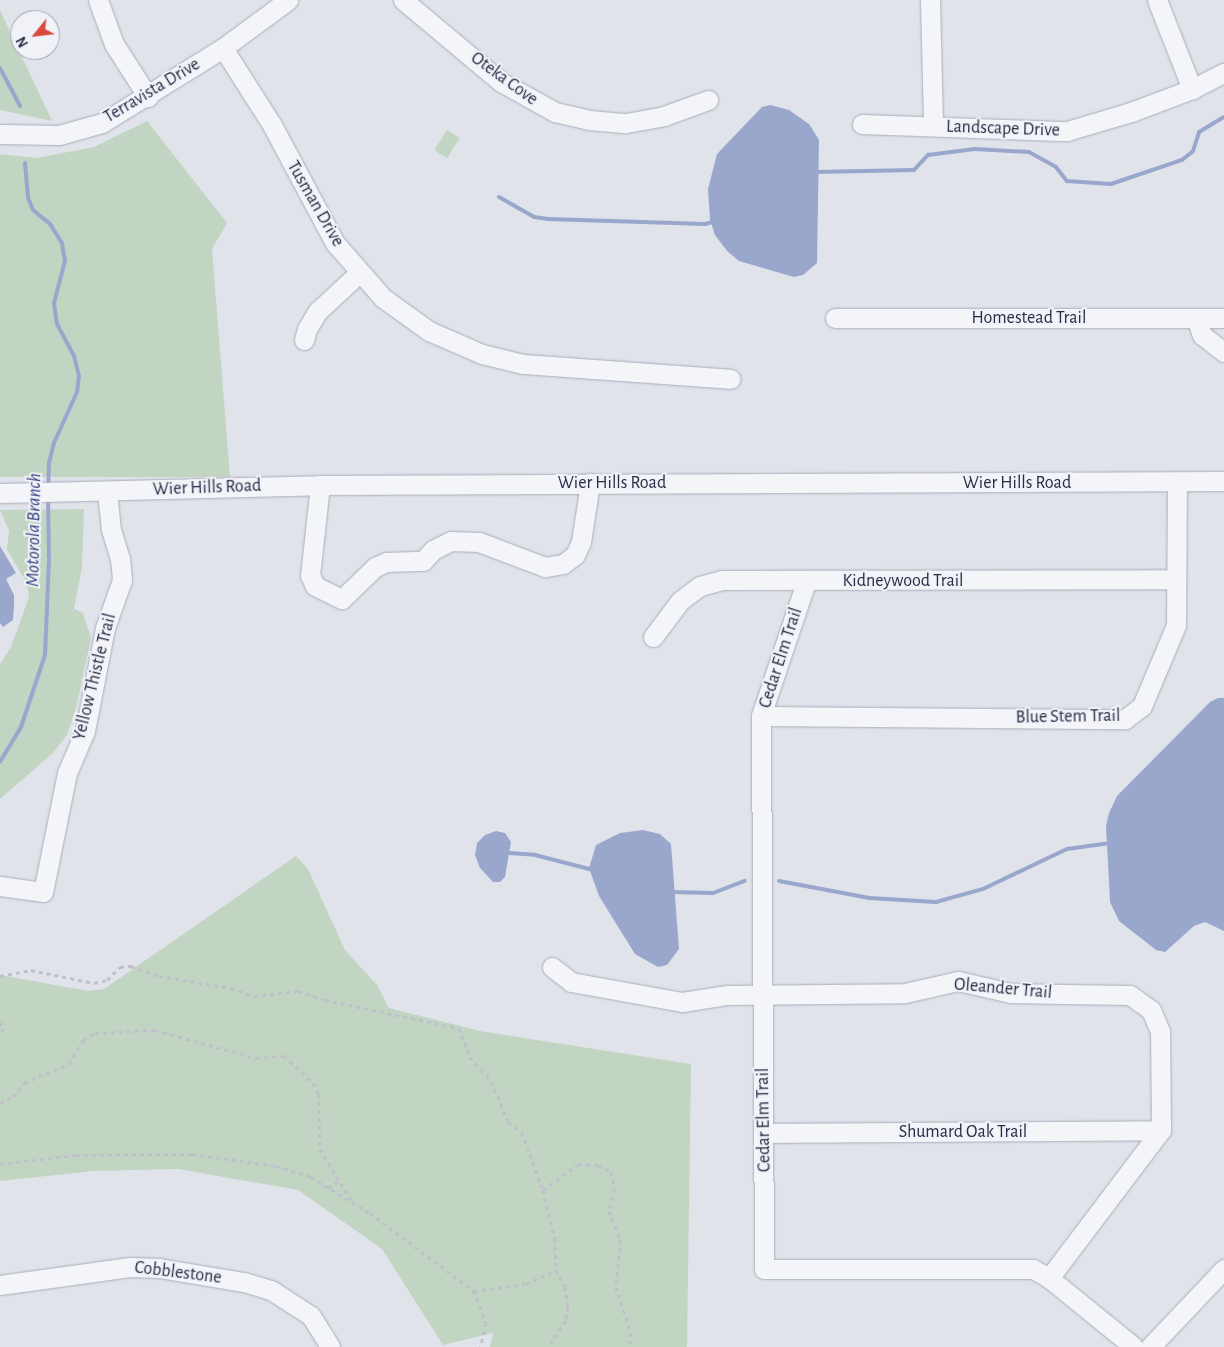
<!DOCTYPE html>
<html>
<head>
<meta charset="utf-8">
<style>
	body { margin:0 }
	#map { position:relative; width:1224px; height:1347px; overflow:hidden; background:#e1e3eb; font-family:"Alegreya Sans",sans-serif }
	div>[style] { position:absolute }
	.green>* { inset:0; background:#c2d5c2; transform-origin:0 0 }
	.water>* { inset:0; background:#9aa7cd }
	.stream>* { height:4px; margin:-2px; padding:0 2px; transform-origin:2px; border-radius:2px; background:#9aa7cd }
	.path>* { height:2.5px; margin-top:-1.25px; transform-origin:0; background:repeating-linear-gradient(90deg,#bfc1ca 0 4px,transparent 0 8px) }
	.roads { filter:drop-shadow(0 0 1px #aaacb9) drop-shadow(0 0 1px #aaacb9) }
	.minor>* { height:19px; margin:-9.5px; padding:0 9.5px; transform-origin:9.5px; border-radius:9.5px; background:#f4f5f9 }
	span { translate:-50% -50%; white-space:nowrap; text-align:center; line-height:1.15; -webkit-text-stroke:4px #f1f2f8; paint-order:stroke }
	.street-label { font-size:18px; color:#282c44 }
	.water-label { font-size:19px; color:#2f3f7b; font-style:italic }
	.north { position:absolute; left:10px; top:10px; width:50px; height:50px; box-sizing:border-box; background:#f1f2f8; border:1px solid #a1a3b0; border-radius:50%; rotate:241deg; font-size:14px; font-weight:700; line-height:20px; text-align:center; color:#282c44 }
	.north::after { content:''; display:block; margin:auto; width:18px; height:22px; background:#d84a3d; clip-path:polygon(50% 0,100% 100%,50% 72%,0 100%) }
</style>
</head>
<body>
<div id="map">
	<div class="green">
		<div style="clip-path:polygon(0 10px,52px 121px,0 110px)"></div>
		<div style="clip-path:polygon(147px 121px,227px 223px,212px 249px,230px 477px,0 477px,0 154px,37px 158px,94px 147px)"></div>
		<div style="left:447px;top:130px;width:15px;height:24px;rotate:32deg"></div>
		<div style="clip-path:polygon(84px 509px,82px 567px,74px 609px,83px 613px,91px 638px,76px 708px,67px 735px,53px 753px,0 799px,0 664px,11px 647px,29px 597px,27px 583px,7px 550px,9px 531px,0 510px)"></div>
		<div style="clip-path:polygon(296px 856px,308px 869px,345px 950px,377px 985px,389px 1008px,480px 1031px,691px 1064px,687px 1347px,490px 1347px,493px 1333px,443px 1345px,382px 1249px,298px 1190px,178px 1169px,93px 1171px,0 1181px,0 975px,88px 991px,104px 989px)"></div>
	</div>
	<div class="water">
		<div style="clip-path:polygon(770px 105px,789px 110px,809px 124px,819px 140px,817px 263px,803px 275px,794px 277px,739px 261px,727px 251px,715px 235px,710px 220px,708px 189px,717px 154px,762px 107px)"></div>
		<div style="clip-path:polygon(0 546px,16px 573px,6px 579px,14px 595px,14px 606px,13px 620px,3px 627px,0 623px)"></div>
		<div style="clip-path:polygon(1218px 698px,1224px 698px,1224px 931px,1205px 922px,1194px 926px,1165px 952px,1156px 950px,1119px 921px,1110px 902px,1106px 826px,1109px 813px,1117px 796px,1210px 702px)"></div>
		<div style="clip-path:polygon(643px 830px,660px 834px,671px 844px,679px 949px,667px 965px,658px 967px,635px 954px,599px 896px,589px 868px,596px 845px,620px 833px)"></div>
		<div style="clip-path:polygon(496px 831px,505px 833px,511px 842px,505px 877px,500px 882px,493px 882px,480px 868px,475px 855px,477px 843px,485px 835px)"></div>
	</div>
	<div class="stream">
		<div style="left:0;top:68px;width:43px;rotate:62.2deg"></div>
		<div style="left:25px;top:163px;width:35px;rotate:85deg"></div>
		<div style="left:28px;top:198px;width:13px;rotate:67deg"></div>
		<div style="left:33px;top:210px;width:22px;rotate:39deg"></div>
		<div style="left:50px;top:224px;width:22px;rotate:58deg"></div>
		<div style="left:62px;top:243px;width:18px;rotate:81deg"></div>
		<div style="left:65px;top:261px;width:43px;rotate:104.7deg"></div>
		<div style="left:54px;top:303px;width:21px;rotate:82deg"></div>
		<div style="left:57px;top:324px;width:36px;rotate:62deg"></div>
		<div style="left:74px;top:356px;width:21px;rotate:76deg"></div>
		<div style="left:79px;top:376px;width:16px;rotate:97deg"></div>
		<div style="left:77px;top:392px;width:56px;rotate:114.3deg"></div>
		<div style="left:54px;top:443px;width:21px;rotate:104deg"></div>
		<div style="left:49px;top:463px;width:24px;rotate:92deg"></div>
		<div style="left:814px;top:172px;width:100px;rotate:-1.1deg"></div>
		<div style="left:914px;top:170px;width:21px;rotate:-47deg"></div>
		<div style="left:928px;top:155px;width:47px;rotate:-7.3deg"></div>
		<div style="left:975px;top:149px;width:54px;rotate:3.2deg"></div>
		<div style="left:1029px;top:152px;width:31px;rotate:29deg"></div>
		<div style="left:1056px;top:167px;width:18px;rotate:52deg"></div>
		<div style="left:1067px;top:181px;width:44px;rotate:3.9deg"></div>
		<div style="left:1111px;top:184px;width:75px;rotate:-18.7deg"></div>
		<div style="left:1182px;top:160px;width:14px;rotate:-39deg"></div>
		<div style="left:1193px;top:151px;width:20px;rotate:-72deg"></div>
		<div style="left:1199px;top:132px;width:29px;rotate:-31deg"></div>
		<div style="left:499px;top:197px;width:40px;rotate:29.7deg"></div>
		<div style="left:534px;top:217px;width:14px;rotate:8deg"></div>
		<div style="left:548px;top:219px;width:157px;rotate:1.8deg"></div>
		<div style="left:705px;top:224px;width:11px;rotate:-15deg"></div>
		<div style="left:0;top:762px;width:41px;rotate:-59deg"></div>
		<div style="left:21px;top:727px;width:76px;rotate:-71.6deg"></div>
		<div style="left:45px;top:655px;width:95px;rotate:-87.6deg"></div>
		<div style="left:49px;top:560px;width:63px;rotate:-90.9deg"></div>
		<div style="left:509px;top:853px;width:26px;rotate:4deg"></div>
		<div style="left:535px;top:855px;width:60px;rotate:14.5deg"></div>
		<div style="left:779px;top:881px;width:92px;rotate:10.7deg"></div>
		<div style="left:869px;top:898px;width:67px;rotate:3.4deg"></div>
		<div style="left:936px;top:902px;width:49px;rotate:-15.5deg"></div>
		<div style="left:983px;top:889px;width:93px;rotate:-25.5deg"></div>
		<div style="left:1067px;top:849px;width:44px;rotate:-7.8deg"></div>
		<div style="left:671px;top:892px;width:42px;rotate:1.4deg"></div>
		<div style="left:713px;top:893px;width:34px;rotate:-21deg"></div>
	</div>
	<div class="path">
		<div style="left:0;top:976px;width:32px;rotate:-11deg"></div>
		<div style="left:31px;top:970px;width:64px;rotate:11.7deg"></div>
		<div style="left:94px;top:983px;width:13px;rotate:-13deg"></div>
		<div style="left:107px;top:980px;width:18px;rotate:-45deg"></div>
		<div style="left:120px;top:967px;width:11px;rotate:-5deg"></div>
		<div style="left:131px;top:966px;width:30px;rotate:20deg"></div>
		<div style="left:159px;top:976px;width:73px;rotate:9.5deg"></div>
		<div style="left:231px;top:988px;width:24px;rotate:19deg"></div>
		<div style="left:254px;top:996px;width:44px;rotate:-6.5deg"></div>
		<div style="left:298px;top:991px;width:28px;rotate:18deg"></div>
		<div style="left:325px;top:1000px;width:137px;rotate:11.8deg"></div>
		<div style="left:459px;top:1028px;width:31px;rotate:69deg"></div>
		<div style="left:470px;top:1057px;width:25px;rotate:47deg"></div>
		<div style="left:487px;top:1075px;width:24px;rotate:62deg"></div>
		<div style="left:498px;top:1096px;width:28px;rotate:69deg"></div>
		<div style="left:508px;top:1122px;width:17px;rotate:36deg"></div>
		<div style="left:522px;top:1132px;width:62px;rotate:70.1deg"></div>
		<div style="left:543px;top:1190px;width:50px;rotate:76.2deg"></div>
		<div style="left:555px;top:1239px;width:31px;rotate:88deg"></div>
		<div style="left:556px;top:1270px;width:19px;rotate:62deg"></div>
		<div style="left:565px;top:1287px;width:20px;rotate:81deg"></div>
		<div style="left:568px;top:1307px;width:14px;rotate:98deg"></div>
		<div style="left:566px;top:1321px;width:31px;rotate:123deg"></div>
		<div style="left:0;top:1022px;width:8px;rotate:60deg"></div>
		<div style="left:4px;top:1029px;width:5px;rotate:143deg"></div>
		<div style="left:0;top:1103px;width:14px;rotate:-25deg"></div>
		<div style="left:13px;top:1097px;width:18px;rotate:-52deg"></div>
		<div style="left:24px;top:1083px;width:49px;rotate:-22.9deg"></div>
		<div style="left:69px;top:1064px;width:28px;rotate:-60deg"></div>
		<div style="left:83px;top:1040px;width:14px;rotate:-30deg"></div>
		<div style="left:95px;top:1033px;width:60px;rotate:-2.9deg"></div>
		<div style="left:155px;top:1030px;width:105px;rotate:15.5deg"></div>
		<div style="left:256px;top:1058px;width:28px;rotate:-4deg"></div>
		<div style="left:284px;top:1056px;width:40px;rotate:43deg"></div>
		<div style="left:313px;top:1083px;width:13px;rotate:61deg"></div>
		<div style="left:319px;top:1094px;width:55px;rotate:89deg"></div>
		<div style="left:320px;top:1149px;width:60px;rotate:58.7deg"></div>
		<div style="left:0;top:1164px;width:77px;rotate:-6.8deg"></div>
		<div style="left:76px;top:1155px;width:116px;rotate:-0.5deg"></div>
		<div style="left:192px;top:1154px;width:85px;rotate:8.1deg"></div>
		<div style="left:276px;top:1166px;width:37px;rotate:17deg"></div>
		<div style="left:311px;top:1177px;width:69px;rotate:31.4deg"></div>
		<div style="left:370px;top:1213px;width:130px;rotate:36.9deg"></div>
		<div style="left:474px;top:1291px;width:34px;rotate:69deg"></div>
		<div style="left:486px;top:1323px;width:25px;rotate:102deg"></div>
		<div style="left:328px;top:1188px;width:12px;rotate:-35deg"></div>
		<div style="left:543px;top:1190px;width:44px;rotate:-36.6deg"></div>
		<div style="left:578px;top:1164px;width:20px;rotate:3deg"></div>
		<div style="left:598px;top:1165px;width:15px;rotate:28deg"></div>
		<div style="left:611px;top:1172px;width:17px;rotate:77deg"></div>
		<div style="left:615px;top:1189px;width:23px;rotate:105deg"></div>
		<div style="left:609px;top:1211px;width:31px;rotate:68deg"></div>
		<div style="left:621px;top:1240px;width:47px;rotate:96.1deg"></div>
		<div style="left:616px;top:1287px;width:48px;rotate:71.9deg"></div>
		<div style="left:631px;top:1333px;width:14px;rotate:94deg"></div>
		<div style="left:474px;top:1291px;width:52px;rotate:-7.7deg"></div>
		<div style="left:526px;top:1284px;width:33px;rotate:-25deg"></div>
	</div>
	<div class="roads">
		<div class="minor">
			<div style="left:98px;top:0;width:47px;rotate:70deg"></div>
			<div style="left:114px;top:44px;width:63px;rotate:57.3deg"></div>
			<div style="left:403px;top:0;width:128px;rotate:39.9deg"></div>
			<div style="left:501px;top:82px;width:62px;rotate:29.1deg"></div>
			<div style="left:555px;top:112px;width:35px;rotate:13deg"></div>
			<div style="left:589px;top:120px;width:37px;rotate:5deg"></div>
			<div style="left:626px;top:123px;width:39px;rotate:-10deg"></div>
			<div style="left:664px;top:116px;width:47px;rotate:-20deg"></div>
			<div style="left:930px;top:0;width:126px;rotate:88.6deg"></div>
			<div style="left:1157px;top:0;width:96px;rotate:68.5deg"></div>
			<div style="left:223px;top:48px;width:91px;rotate:57.5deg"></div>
			<div style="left:272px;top:125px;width:134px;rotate:61.9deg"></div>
			<div style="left:335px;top:243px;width:73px;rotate:48.9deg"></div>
			<div style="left:383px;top:298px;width:57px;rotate:35.7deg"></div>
			<div style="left:429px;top:331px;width:58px;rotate:23.5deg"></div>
			<div style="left:482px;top:354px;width:42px;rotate:13.7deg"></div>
			<div style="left:523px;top:364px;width:208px;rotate:4.1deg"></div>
			<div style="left:862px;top:124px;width:205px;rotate:2deg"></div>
			<div style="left:1067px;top:131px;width:67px;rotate:-16.5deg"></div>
			<div style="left:1131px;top:112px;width:65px;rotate:-20.7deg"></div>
			<div style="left:1192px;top:89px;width:36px;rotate:-27deg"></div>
			<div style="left:0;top:134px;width:59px;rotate:1deg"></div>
			<div style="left:59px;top:135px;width:45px;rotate:-15.6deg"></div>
			<div style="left:102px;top:123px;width:142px;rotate:-31.8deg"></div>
			<div style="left:223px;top:48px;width:81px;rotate:-36.4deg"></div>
			<div style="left:835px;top:318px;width:389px"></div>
			<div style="left:1196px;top:318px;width:18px;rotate:71deg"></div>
			<div style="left:1202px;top:335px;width:28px;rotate:38deg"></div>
			<div style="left:304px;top:340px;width:11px;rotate:-75deg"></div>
			<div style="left:307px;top:329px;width:21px;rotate:-59deg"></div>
			<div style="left:318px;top:311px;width:56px;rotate:-42.8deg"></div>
			<div style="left:320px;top:485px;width:91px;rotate:96.3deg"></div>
			<div style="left:310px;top:575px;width:12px;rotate:66deg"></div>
			<div style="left:315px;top:586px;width:30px;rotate:26deg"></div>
			<div style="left:342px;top:599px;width:46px;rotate:-44.1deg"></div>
			<div style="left:375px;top:567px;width:12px;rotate:-24deg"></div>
			<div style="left:386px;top:562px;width:37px;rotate:-2deg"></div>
			<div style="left:423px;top:561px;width:15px;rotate:-48deg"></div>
			<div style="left:433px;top:550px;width:20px;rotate:-27deg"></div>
			<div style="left:451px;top:541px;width:28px;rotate:2deg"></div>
			<div style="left:479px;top:542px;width:71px;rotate:20.7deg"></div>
			<div style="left:545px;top:567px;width:18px;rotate:-9deg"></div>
			<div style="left:563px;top:564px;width:15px;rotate:-37deg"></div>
			<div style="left:575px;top:555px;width:14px;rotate:-65deg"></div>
			<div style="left:581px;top:542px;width:60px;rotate:-81.3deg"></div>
			<div style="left:0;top:493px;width:320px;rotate:-1.4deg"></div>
			<div style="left:320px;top:485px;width:904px;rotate:-0.25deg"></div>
			<div style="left:806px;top:582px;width:141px;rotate:108.6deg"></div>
			<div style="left:761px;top:716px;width:553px;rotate:89.69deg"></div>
			<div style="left:764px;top:1269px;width:269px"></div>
			<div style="left:1033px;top:1269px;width:18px;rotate:29deg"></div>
			<div style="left:1049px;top:1278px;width:109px;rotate:39.1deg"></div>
			<div style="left:653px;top:637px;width:45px;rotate:-53.1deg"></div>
			<div style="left:680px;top:601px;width:25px;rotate:-37deg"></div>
			<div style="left:700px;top:586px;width:23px;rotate:-15deg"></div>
			<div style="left:722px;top:580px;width:454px;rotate:-0.1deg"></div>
			<div style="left:761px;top:716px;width:364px;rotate:0.5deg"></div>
			<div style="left:1125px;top:719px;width:21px;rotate:-37deg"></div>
			<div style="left:1142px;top:706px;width:88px;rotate:-67.2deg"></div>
			<div style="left:1176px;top:625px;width:142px;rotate:-89.6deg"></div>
			<div style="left:0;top:886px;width:43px;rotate:7.9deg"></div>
			<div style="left:43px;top:892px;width:121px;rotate:-78.6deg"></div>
			<div style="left:67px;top:773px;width:46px;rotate:-66.8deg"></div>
			<div style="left:85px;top:731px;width:105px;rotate:-79deg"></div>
			<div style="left:105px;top:628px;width:51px;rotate:-70.5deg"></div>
			<div style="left:122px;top:580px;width:21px;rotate:-95deg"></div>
			<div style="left:120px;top:559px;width:30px;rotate:-107deg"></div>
			<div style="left:111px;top:530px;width:39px;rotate:-96deg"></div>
			<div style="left:552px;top:967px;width:24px;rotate:38deg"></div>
			<div style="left:571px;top:982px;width:113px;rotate:10.2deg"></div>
			<div style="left:682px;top:1002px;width:46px;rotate:-8.8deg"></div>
			<div style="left:727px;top:995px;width:178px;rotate:-0.6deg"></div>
			<div style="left:905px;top:993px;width:54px;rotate:-12.8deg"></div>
			<div style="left:958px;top:981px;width:54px;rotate:12.8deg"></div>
			<div style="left:1011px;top:993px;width:119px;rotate:1deg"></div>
			<div style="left:1130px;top:995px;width:26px;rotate:36deg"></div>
			<div style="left:1151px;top:1010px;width:23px;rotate:67deg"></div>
			<div style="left:1160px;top:1031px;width:99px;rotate:89.4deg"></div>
			<div style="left:1161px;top:1130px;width:186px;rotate:127.1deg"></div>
			<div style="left:765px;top:1133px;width:396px;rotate:-0.4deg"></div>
			<div style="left:0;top:1285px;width:131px;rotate:-7.9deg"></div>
			<div style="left:130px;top:1267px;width:29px;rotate:2deg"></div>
			<div style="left:159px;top:1268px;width:86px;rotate:9.4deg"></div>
			<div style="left:244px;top:1282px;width:28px;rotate:17deg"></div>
			<div style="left:271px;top:1290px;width:48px;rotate:33deg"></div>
			<div style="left:311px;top:1316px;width:36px;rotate:58deg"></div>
			<div style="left:1150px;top:1347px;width:108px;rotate:-46.5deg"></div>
		</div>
	</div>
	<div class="street-label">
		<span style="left:504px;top:79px;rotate:36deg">Oteka Cove</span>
		<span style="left:152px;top:91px;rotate:-31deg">Terravista Drive</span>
		<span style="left:1003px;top:129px;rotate:2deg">Landscape Drive</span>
		<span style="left:315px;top:204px;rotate:60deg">Tusman Drive</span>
		<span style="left:1029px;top:318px">Homestead Trail</span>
		<span style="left:612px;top:483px">Wier Hills Road</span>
		<span style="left:1017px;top:483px">Wier Hills Road</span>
		<span style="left:207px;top:488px;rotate:-2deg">Wier Hills Road</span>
		<span style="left:903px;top:581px">Kidneywood Trail</span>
		<span style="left:781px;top:658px;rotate:-72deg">Cedar Elm Trail</span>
		<span style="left:95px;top:677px;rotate:-76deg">Yellow Thistle Trail</span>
		<span style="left:1068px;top:717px;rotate:-1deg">Blue Stem Trail</span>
		<span style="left:1003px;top:989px;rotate:5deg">Oleander Trail</span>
		<span style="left:764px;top:1120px;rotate:-91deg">Cedar Elm Trail</span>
		<span style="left:963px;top:1132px">Shumard Oak Trail</span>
		<span style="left:178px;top:1273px;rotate:7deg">Cobblestone</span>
	</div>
	<div class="water-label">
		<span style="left:34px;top:530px;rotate:-89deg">Motorola Branch</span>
	</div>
	<div class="north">N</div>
</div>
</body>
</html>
